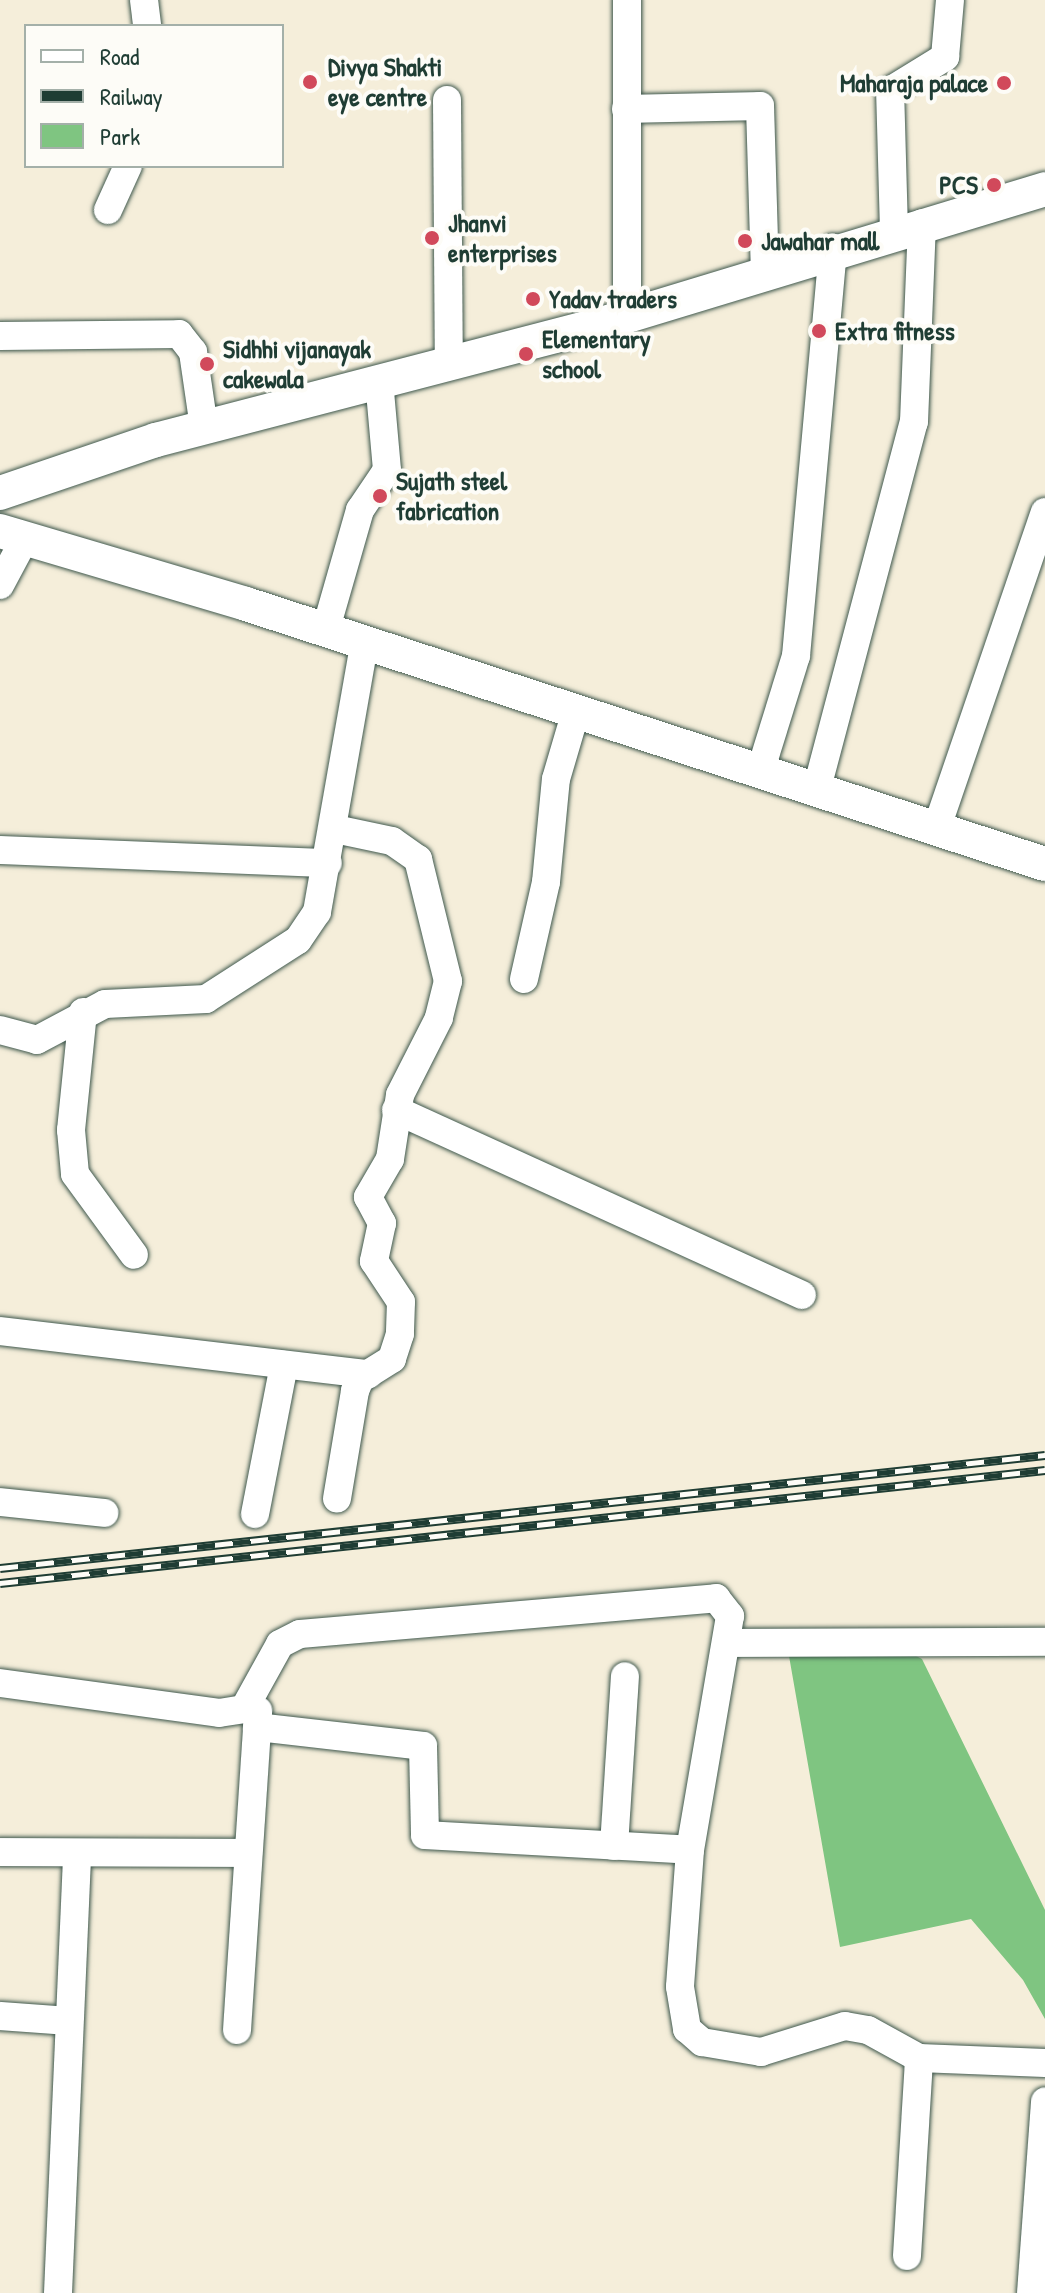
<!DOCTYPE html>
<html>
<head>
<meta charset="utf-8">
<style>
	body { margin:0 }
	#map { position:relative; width:1045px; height:2293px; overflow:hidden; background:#f5eeda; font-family:"Patrick Hand",sans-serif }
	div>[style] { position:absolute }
	.green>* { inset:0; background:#7fc581 }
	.roads { filter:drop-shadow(0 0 2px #3f584d) drop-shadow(0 0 2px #3f584d) }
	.minor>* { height:28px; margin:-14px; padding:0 14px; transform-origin:14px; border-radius:14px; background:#fff }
	.major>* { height:34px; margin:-17px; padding:0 17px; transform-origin:17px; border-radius:17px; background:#fff }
	.rail>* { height:9px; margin-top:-4.5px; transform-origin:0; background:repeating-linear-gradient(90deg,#fdfcf7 0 18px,#1f3d34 0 36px); box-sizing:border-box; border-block:2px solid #1f3d34 }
	.dots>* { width:22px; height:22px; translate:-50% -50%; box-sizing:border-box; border:4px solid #fdfcf7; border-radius:50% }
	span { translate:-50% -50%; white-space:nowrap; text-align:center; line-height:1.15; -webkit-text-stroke:8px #fdfcf7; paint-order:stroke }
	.poi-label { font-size:26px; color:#1f3d34; font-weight:700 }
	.left { translate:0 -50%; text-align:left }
	.right { translate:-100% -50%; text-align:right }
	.legend { position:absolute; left:24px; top:24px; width:260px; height:144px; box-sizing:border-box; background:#fdfcf7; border:2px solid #a4b0a9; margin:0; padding:10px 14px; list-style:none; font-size:24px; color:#1f3d34 }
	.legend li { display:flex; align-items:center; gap:16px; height:40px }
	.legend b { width:40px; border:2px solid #a4b0a9 }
</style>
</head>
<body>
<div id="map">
	<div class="green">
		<div style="clip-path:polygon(893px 1644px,922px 1659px,1045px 1910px,1045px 2019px,1023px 1980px,971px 1919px,840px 1947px,789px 1656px)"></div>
	</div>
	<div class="roads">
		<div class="minor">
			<div style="left:144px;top:0;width:26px;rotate:83deg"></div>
			<div style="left:627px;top:0;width:315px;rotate:90deg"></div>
			<div style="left:447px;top:100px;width:262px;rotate:89.6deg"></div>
			<div style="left:626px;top:109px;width:134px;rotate:-1.3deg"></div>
			<div style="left:760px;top:106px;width:169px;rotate:88.3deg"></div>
			<div style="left:108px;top:210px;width:48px;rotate:-65.6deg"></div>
			<div style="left:894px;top:231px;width:140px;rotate:-91.6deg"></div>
			<div style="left:890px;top:91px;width:65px;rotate:-31.7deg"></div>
			<div style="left:945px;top:57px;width:57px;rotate:-85deg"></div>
			<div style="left:0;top:336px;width:179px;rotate:-0.6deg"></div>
			<div style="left:179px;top:334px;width:23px;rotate:52deg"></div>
			<div style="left:193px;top:352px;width:76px;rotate:81.7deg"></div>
			<div style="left:0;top:585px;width:51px;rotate:-61.9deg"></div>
			<div style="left:325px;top:632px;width:127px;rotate:-74deg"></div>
			<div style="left:360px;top:510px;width:48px;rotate:-56deg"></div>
			<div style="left:387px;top:470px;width:90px;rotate:-95.1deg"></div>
			<div style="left:761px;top:769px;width:118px;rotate:-72.8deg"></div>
			<div style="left:796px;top:656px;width:410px;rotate:-84.8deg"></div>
			<div style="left:817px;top:788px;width:379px;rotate:-75.2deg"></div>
			<div style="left:914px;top:422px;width:199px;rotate:-87.7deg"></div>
			<div style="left:335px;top:829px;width:58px;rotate:11.9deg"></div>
			<div style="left:392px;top:841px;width:32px;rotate:35deg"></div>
			<div style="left:418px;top:859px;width:126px;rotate:76.2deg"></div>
			<div style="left:448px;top:981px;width:38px;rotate:104deg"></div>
			<div style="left:439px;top:1018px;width:86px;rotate:116.9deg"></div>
			<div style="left:400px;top:1095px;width:65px;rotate:98.9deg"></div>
			<div style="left:390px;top:1159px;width:44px;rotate:120.1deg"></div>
			<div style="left:368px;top:1197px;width:30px;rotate:62deg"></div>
			<div style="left:382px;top:1223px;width:39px;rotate:102deg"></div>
			<div style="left:374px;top:1261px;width:49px;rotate:56.6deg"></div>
			<div style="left:401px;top:1302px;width:32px;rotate:92deg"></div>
			<div style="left:400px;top:1334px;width:26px;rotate:108deg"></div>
			<div style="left:392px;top:1359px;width:38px;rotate:148deg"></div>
			<div style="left:360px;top:1379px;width:13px;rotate:113deg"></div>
			<div style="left:355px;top:1391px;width:109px;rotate:99.5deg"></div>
			<div style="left:936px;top:830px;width:336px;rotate:-71.1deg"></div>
			<div style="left:0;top:850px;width:328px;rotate:2.3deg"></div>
			<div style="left:524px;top:979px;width:99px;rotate:-77.2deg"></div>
			<div style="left:546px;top:882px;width:103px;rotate:-84.5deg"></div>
			<div style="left:556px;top:779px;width:71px;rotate:-73.6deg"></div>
			<div style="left:83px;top:1012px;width:119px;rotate:95.8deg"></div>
			<div style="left:71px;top:1130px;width:44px;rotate:84.8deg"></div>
			<div style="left:75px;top:1174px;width:100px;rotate:53.9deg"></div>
			<div style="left:0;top:1030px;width:38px;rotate:15deg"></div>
			<div style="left:37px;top:1040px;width:77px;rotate:-27.9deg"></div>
			<div style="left:105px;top:1004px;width:101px;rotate:-2.8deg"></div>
			<div style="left:206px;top:999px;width:109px;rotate:-32.7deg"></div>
			<div style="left:298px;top:940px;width:34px;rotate:-56deg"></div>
			<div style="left:317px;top:912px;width:271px;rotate:-80deg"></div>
			<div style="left:396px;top:1110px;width:446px;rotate:24.5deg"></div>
			<div style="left:0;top:1331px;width:371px;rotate:6.7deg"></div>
			<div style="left:0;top:1502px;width:105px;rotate:6deg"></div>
			<div style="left:255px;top:1514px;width:152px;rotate:-79deg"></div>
			<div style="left:728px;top:1643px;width:317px;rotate:-0.2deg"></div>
			<div style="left:0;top:1683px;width:221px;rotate:7.8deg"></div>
			<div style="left:219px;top:1713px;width:25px;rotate:-9deg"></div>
			<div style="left:244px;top:1709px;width:74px;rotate:-61deg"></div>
			<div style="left:280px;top:1644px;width:22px;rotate:-27deg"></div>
			<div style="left:300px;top:1634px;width:418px;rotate:-4.9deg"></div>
			<div style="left:716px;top:1598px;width:23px;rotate:52deg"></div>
			<div style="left:730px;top:1616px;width:237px;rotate:99.7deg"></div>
			<div style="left:690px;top:1850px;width:137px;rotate:94.2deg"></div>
			<div style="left:680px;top:1987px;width:43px;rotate:80.5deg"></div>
			<div style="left:687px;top:2029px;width:20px;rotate:41deg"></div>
			<div style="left:702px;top:2042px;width:60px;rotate:9.6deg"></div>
			<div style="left:761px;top:2052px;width:88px;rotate:-17.2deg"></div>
			<div style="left:845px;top:2026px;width:23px;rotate:10deg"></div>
			<div style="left:868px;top:2030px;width:58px;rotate:28.8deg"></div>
			<div style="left:919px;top:2058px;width:126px;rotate:2.3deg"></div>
			<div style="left:257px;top:1727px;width:167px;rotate:6.5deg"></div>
			<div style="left:423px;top:1746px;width:89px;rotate:88.7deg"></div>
			<div style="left:425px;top:1835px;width:265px;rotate:3.2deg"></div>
			<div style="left:614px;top:1846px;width:170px;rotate:-86.3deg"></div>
			<div style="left:0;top:1852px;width:247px;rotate:0.2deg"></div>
			<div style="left:0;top:2016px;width:69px;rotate:4.1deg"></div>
			<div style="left:237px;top:2030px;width:320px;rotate:-86.2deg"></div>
			<div style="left:907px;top:2256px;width:198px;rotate:-86.5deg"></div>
			<div style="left:58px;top:2293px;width:440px;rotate:-87.5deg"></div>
			<div style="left:1031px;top:2293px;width:192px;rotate:-85.8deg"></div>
		</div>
		<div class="major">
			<div style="left:0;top:493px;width:165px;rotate:-18.8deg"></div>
			<div style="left:156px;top:440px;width:460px;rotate:-14.6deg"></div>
			<div style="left:601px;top:324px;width:464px;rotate:-16.9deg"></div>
			<div style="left:0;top:531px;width:257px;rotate:16.5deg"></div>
			<div style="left:246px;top:604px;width:840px;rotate:18.03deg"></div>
		</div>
	</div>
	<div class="rail">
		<div style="left:0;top:1568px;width:1051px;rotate:-6.17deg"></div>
		<div style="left:0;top:1583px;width:1051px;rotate:-6.17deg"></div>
	</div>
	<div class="dots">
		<div style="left:310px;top:82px;background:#d1495b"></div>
		<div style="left:1004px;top:83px;background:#d1495b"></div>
		<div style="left:994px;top:185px;background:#d1495b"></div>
		<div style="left:432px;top:238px;background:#d1495b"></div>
		<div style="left:745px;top:241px;background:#d1495b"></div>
		<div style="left:533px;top:299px;background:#d1495b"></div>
		<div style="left:819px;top:331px;background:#d1495b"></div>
		<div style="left:526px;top:354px;background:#d1495b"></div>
		<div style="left:207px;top:364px;background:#d1495b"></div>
		<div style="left:380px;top:496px;background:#d1495b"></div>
	</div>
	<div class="poi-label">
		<span class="left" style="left:328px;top:82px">Divya Shakti<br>eye centre</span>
		<span class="right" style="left:988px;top:83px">Maharaja palace</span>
		<span class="right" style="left:978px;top:185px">PCS</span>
		<span class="left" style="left:448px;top:238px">Jhanvi<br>enterprises</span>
		<span class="left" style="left:761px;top:241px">Jawahar mall</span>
		<span class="left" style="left:549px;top:299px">Yadav traders</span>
		<span class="left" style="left:835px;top:331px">Extra fitness</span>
		<span class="left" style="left:542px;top:354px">Elementary<br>school</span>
		<span class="left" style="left:223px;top:364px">Sidhhi vijanayak<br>cakewala</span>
		<span class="left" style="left:396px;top:496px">Sujath steel<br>fabrication</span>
	</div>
	<ul class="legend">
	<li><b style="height:10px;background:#fff"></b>Road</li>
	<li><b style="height:10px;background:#1f3d34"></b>Railway</li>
	<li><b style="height:22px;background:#7fc581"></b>Park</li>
	</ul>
</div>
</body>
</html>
